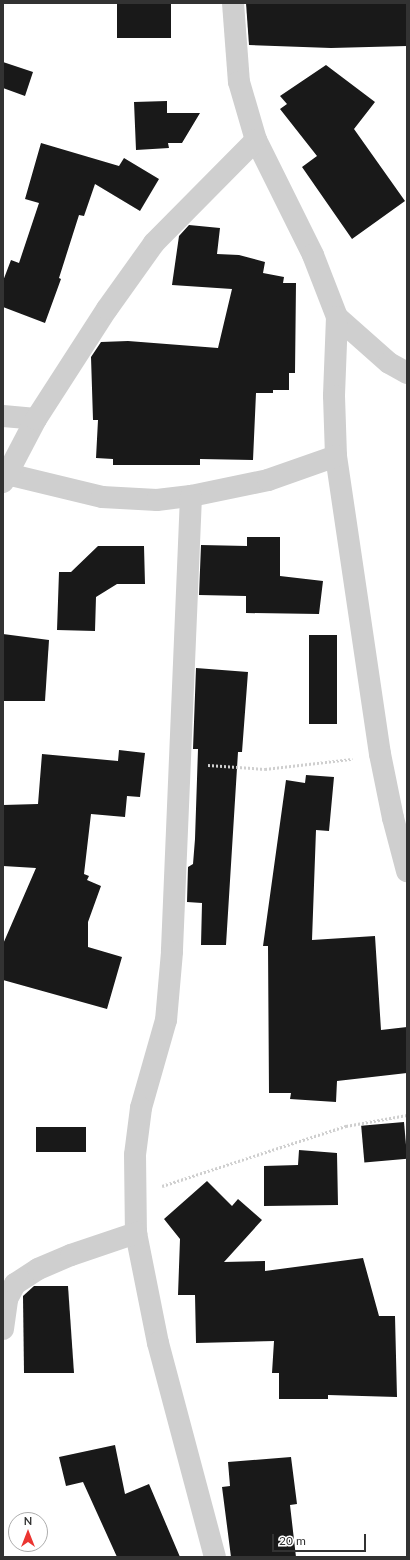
<!DOCTYPE html>
<html>
<head>
<meta charset="utf-8">
<style>
	body { margin:0 }
	#map { position:relative; width:410px; height:1560px; overflow:hidden; background:#fff; font-family:Lato,sans-serif }
	div>[style] { position:absolute }
	.building>* { inset:0; background:#191919; transform-origin:0 0 }
	.path>* { height:2.5px; margin-top:-1.25px; transform-origin:0; background:repeating-linear-gradient(90deg,#cfcfcf 0 2px,transparent 0 4px) }
	.street>* { height:22px; margin:-11px; padding:0 11px; transform-origin:11px; border-radius:11px; background:#cfcfcf }
	span { translate:-50% -50%; white-space:nowrap; text-align:center; line-height:1.15; -webkit-text-stroke:4px #fff; paint-order:stroke }
	.frame { position:absolute; inset:0; border:4px solid #323232; pointer-events:none }
	.north { position:absolute; left:8px; top:1512px; width:40px; height:40px; box-sizing:border-box; background:#fff; border:1px solid #adadad; border-radius:50%; rotate:0deg; font-size:11px; font-weight:700; line-height:16px; text-align:center; color:#323232 }
	.north::after { content:''; display:block; margin:auto; width:14px; height:18px; background:#eb3531; clip-path:polygon(50% 0,100% 100%,50% 72%,0 100%) }
	.scale { position:absolute; left:272px; top:1534px; width:94px; height:18px; box-sizing:border-box; border:2px solid #323232; border-top:0; padding-left:5px; font-size:12px; line-height:14px; white-space:nowrap; color:#323232; -webkit-text-stroke:3px #fff; paint-order:stroke }
</style>
</head>
<body>
<div id="map">
	<div class="building">
		<div style="left:117px;top:3px;width:54px;height:35px"></div>
		<div style="clip-path:polygon(246px 3px,407px 3px,407px 46px,331px 48px,249px 45px)"></div>
		<div style="clip-path:polygon(3px 62px,33px 72px,25px 96px,3px 88px)"></div>
		<div style="clip-path:polygon(326px 65px,375px 102px,354px 129px,405px 201px,352px 239px,302px 167px,317px 156px,280px 109px,287px 104px,280px 96px)"></div>
		<div style="clip-path:polygon(167px 101px,167px 113px,200px 113px,182px 143px,168px 143px,169px 148px,136px 150px,134px 102px)"></div>
		<div style="clip-path:polygon(41px 143px,119px 166px,124px 158px,159px 179px,140px 211px,95px 184px,84px 216px,79px 215px,59px 278px,61px 279px,45px 323px,3px 307px,3px 281px,11px 260px,19px 263px,39px 203px,25px 199px)"></div>
		<div style="clip-path:polygon(189px 225px,220px 228px,217px 254px,239px 255px,265px 262px,263px 273px,284px 277px,283px 283px,296px 283px,295px 373px,289px 373px,289px 390px,273px 390px,273px 393px,256px 393px,253px 460px,200px 459px,200px 465px,113px 465px,113px 459px,96px 458px,98px 420px,93px 420px,91px 357px,101px 342px,128px 341px,218px 348px,232px 289px,172px 285px,179px 236px)"></div>
		<div style="clip-path:polygon(247px 537px,280px 537px,280px 576px,323px 581px,319px 614px,246px 613px,246px 596px,199px 595px,201px 545px,247px 546px)"></div>
		<div style="clip-path:polygon(98px 546px,144px 546px,145px 584px,117px 584px,96px 597px,95px 631px,57px 630px,59px 572px,71px 572px)"></div>
		<div style="clip-path:polygon(3px 634px,49px 640px,45px 701px,3px 701px)"></div>
		<div style="left:309px;top:635px;width:28px;height:89px"></div>
		<div style="clip-path:polygon(196px 668px,248px 672px,242px 752px,238px 752px,226px 945px,201px 945px,202px 903px,187px 902px,188px 867px,193px 864px,195px 839px,198px 749px,193px 749px)"></div>
		<div style="clip-path:polygon(119px 750px,145px 753px,140px 797px,127px 796px,125px 817px,91px 814px,84px 874px,89px 876px,87px 880px,101px 886px,88px 922px,88px 947px,122px 957px,107px 1009px,3px 980px,3px 944px,36px 868px,3px 866px,3px 805px,38px 804px,42px 754px,118px 761px)"></div>
		<div style="clip-path:polygon(306px 775px,334px 777px,329px 831px,316px 830px,312px 940px,375px 936px,381px 1030px,407px 1027px,407px 1073px,337px 1081px,336px 1102px,290px 1099px,291px 1093px,269px 1093px,268px 946px,263px 946px,286px 780px,305px 783px)"></div>
		<div style="left:404px;top:1122px;width:37px;height:43px;rotate:85deg"></div>
		<div style="left:36px;top:1127px;width:50px;height:25px"></div>
		<div style="clip-path:polygon(299px 1150px,337px 1153px,338px 1205px,264px 1206px,264px 1166px,298px 1165px)"></div>
		<div style="clip-path:polygon(207px 1181px,232px 1206px,238px 1199px,262px 1220px,224px 1262px,265px 1261px,265px 1271px,363px 1258px,379px 1316px,395px 1316px,397px 1397px,328px 1395px,328px 1399px,279px 1399px,279px 1373px,272px 1373px,274px 1341px,196px 1343px,195px 1295px,178px 1295px,180px 1239px,164px 1219px)"></div>
		<div style="clip-path:polygon(34px 1286px,68px 1286px,74px 1373px,24px 1373px,23px 1296px)"></div>
		<div style="clip-path:polygon(115px 1445px,125px 1494px,149px 1484px,180px 1557px,117px 1557px,83px 1482px,66px 1486px,59px 1457px)"></div>
		<div style="clip-path:polygon(291px 1457px,297px 1504px,290px 1505px,296px 1557px,231px 1557px,222px 1487px,230px 1486px,228px 1462px)"></div>
	</div>
	<div class="path">
		<div style="left:208px;top:765px;width:57px;rotate:4deg"></div>
		<div style="left:265px;top:769px;width:88px;rotate:-6.6deg"></div>
		<div style="left:162px;top:1186px;width:194px;rotate:-18.1deg"></div>
		<div style="left:346px;top:1126px;width:62px;rotate:-10.2deg"></div>
	</div>
	<div class="street">
		<div style="left:233px;top:3px;width:79px;rotate:85.7deg"></div>
		<div style="left:239px;top:82px;width:60px;rotate:73.7deg"></div>
		<div style="left:256px;top:140px;width:128px;rotate:63.6deg"></div>
		<div style="left:313px;top:255px;width:66px;rotate:68.8deg"></div>
		<div style="left:337px;top:317px;width:69px;rotate:41.5deg"></div>
		<div style="left:389px;top:363px;width:21px;rotate:29deg"></div>
		<div style="left:337px;top:317px;width:79px;rotate:92.2deg"></div>
		<div style="left:334px;top:396px;width:60px;rotate:88.1deg"></div>
		<div style="left:336px;top:456px;width:301px;rotate:81.6deg"></div>
		<div style="left:380px;top:754px;width:65px;rotate:78.5deg"></div>
		<div style="left:393px;top:818px;width:55px;rotate:75.2deg"></div>
		<div style="left:3px;top:416px;width:33px;rotate:5deg"></div>
		<div style="left:7px;top:474px;width:98px;rotate:13.6deg"></div>
		<div style="left:102px;top:497px;width:55px;rotate:3.1deg"></div>
		<div style="left:157px;top:500px;width:34px;rotate:-7deg"></div>
		<div style="left:191px;top:496px;width:79px;rotate:-11.7deg"></div>
		<div style="left:268px;top:480px;width:72px;rotate:-19.4deg"></div>
		<div style="left:3px;top:482px;width:71px;rotate:-62.4deg"></div>
		<div style="left:36px;top:419px;width:131px;rotate:-57.2deg"></div>
		<div style="left:107px;top:309px;width:81px;rotate:-54.5deg"></div>
		<div style="left:154px;top:243px;width:145px;rotate:-45.3deg"></div>
		<div style="left:191px;top:496px;width:456px;rotate:92.4deg"></div>
		<div style="left:172px;top:952px;width:68px;rotate:95deg"></div>
		<div style="left:166px;top:1020px;width:91px;rotate:105.9deg"></div>
		<div style="left:141px;top:1108px;width:47px;rotate:97.3deg"></div>
		<div style="left:135px;top:1155px;width:78px;rotate:89.3deg"></div>
		<div style="left:136px;top:1233px;width:112px;rotate:78.7deg"></div>
		<div style="left:158px;top:1343px;width:221px;rotate:75.1deg"></div>
		<div style="left:3px;top:1329px;width:30px;rotate:-82deg"></div>
		<div style="left:7px;top:1299px;width:17px;rotate:-62deg"></div>
		<div style="left:15px;top:1284px;width:27px;rotate:-33deg"></div>
		<div style="left:38px;top:1269px;width:36px;rotate:-23deg"></div>
		<div style="left:71px;top:1255px;width:69px;rotate:-18.7deg"></div>
	</div>
	<div class="frame"></div>
	<div class="north">N</div>
	<div class="scale">20 m</div>
</div>
</body>
</html>
